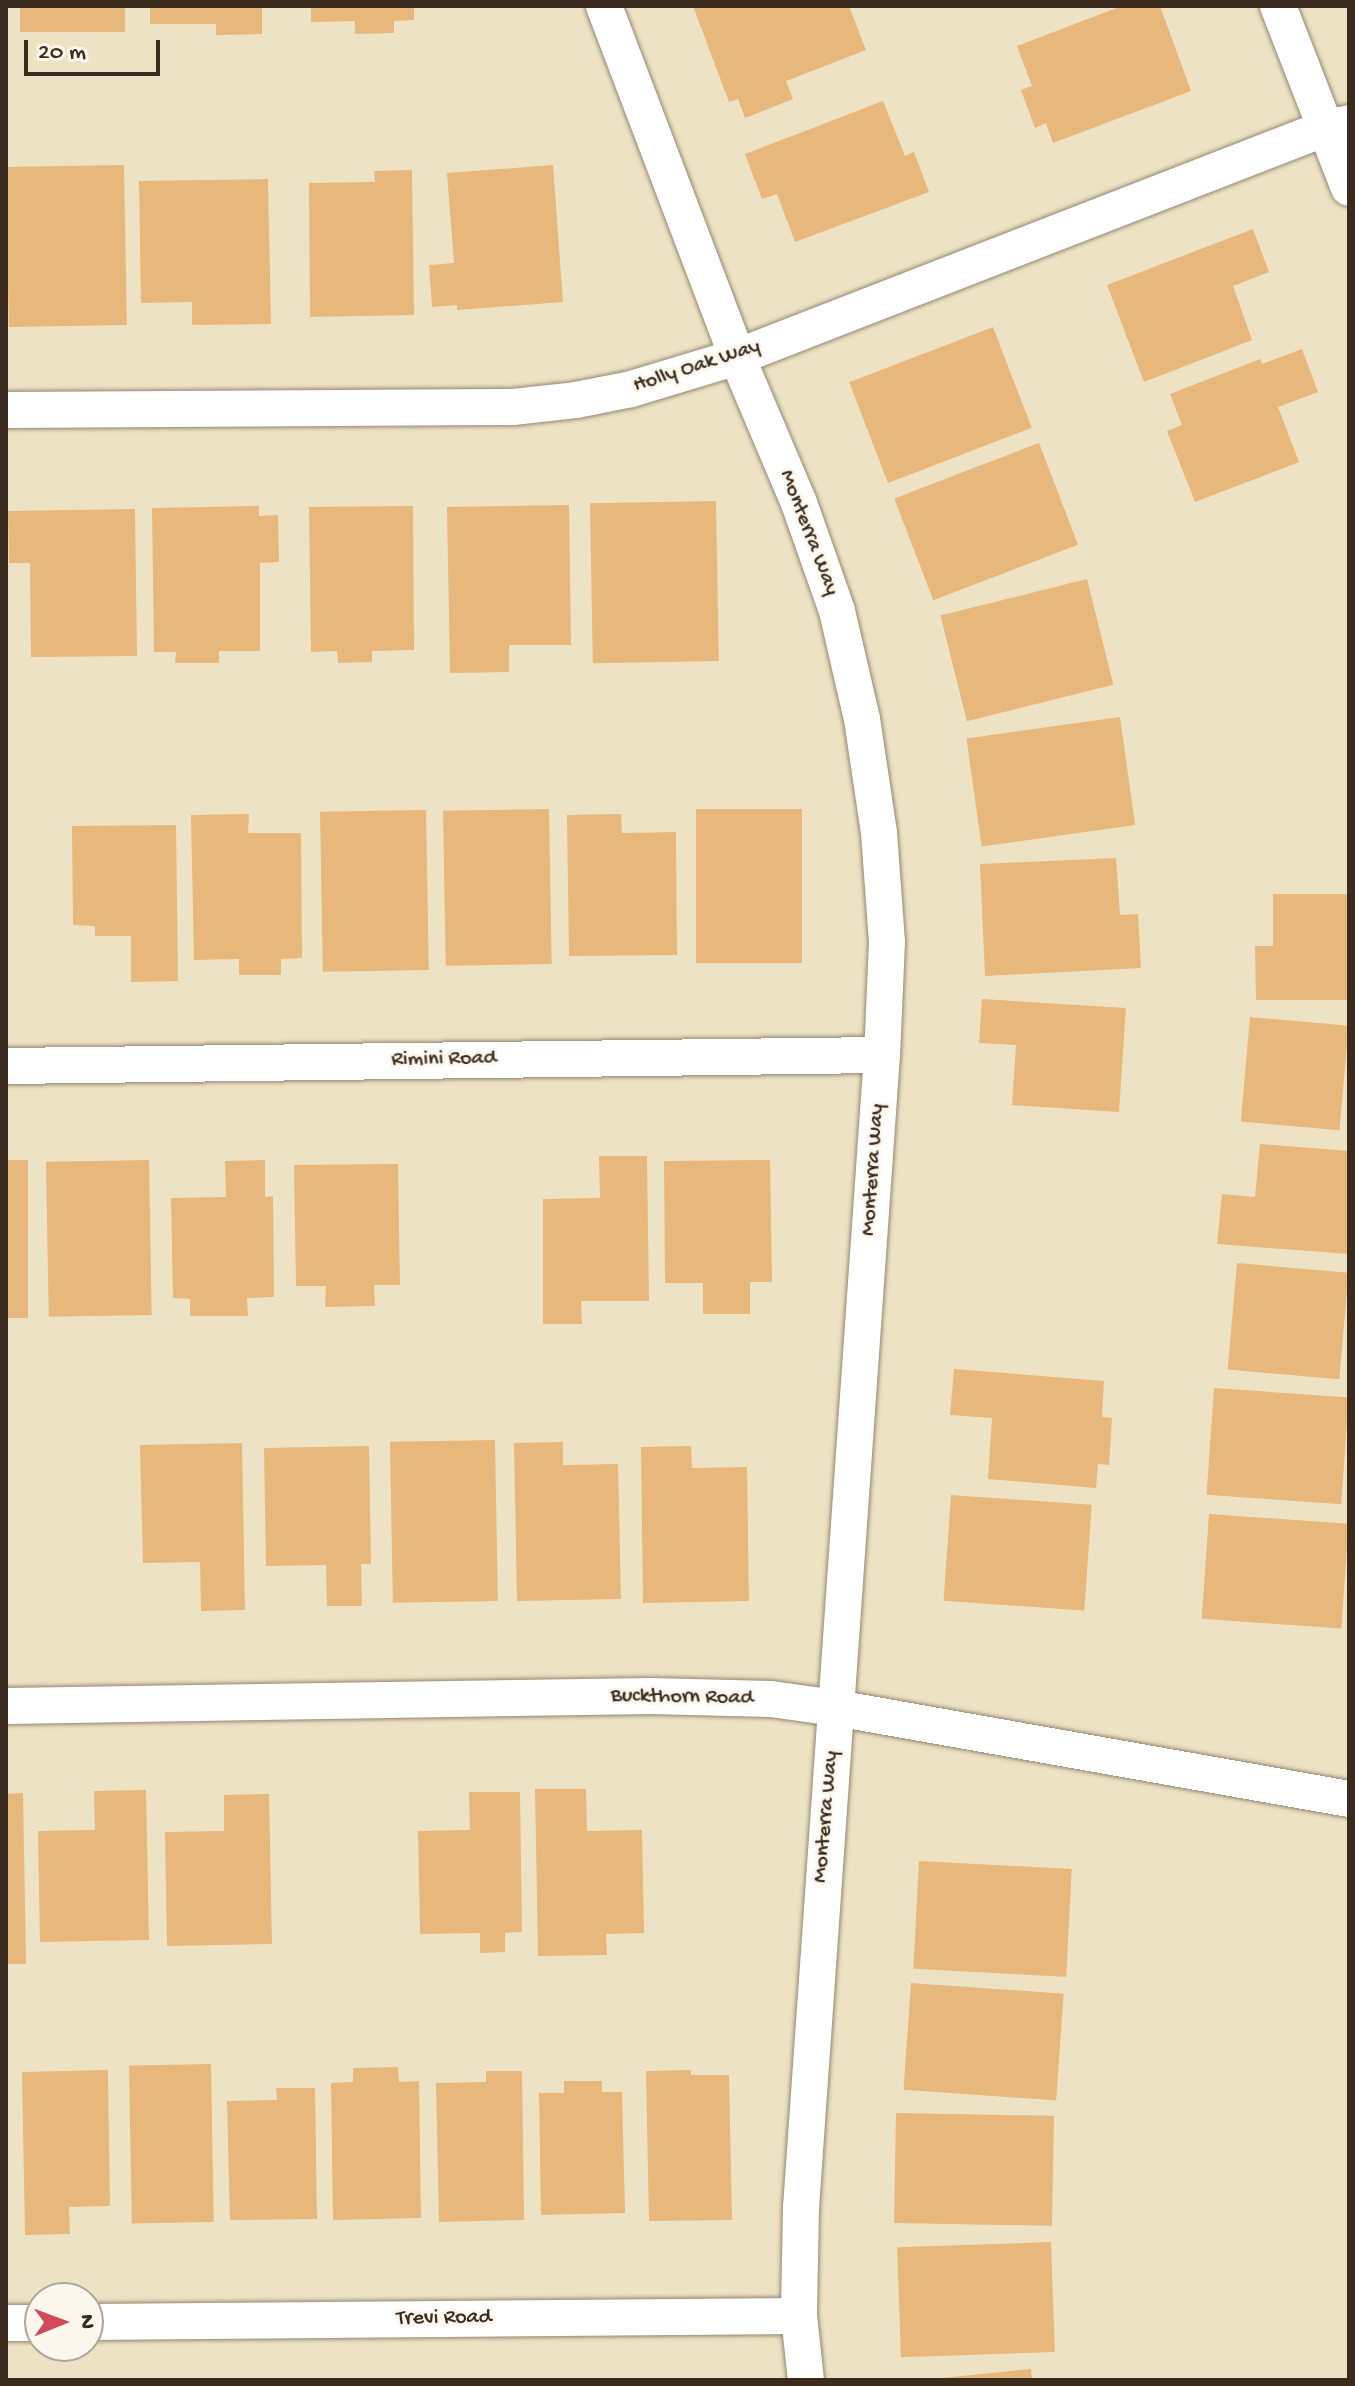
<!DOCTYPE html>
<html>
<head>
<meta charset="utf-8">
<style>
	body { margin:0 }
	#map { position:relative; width:1355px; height:2386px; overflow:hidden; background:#ede3c4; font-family:"Gochi Hand",sans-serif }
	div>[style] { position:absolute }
	.building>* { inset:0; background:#e7b77b; transform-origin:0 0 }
	.roads { filter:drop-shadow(0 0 2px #948671) drop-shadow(0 0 2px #948671) }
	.minor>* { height:36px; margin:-18px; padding:0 18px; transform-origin:18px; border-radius:18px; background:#fff }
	span { translate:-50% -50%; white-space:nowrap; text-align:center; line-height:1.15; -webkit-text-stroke:6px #fbf7ec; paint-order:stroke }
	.street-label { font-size:22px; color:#3b2a1e }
	.frame { position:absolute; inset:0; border:8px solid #3b2a1e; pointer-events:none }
	.north { position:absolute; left:24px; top:2282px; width:80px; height:80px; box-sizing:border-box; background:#fbf7ec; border:2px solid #aea59a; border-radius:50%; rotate:89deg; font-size:22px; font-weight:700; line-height:32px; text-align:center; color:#3b2a1e }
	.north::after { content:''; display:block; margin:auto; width:28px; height:36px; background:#d1495b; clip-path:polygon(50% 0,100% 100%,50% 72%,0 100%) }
	.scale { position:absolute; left:24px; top:40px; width:136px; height:36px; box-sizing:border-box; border:4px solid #3b2a1e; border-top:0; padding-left:10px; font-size:24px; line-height:28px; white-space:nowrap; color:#3b2a1e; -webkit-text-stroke:6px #fbf7ec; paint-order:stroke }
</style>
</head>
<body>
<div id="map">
	<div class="building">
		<div style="left:20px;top:6px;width:105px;height:26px"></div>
		<div style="clip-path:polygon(150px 6px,262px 6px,262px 34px,216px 35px,216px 24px,150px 24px)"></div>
		<div style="clip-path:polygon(311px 6px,414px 6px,414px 20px,394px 21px,394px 33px,355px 34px,355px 21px,311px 22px)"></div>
		<div style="clip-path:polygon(693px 6px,849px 6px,866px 50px,786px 81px,793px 99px,745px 118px,738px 99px,729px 102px)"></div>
		<div style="clip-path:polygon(1122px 6px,1160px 6px,1191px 91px,1053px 143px,1046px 123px,1035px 128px,1021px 90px,1032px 86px,1017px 46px)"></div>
		<div style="clip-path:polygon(883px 101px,905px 156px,914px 152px,929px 192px,795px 242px,777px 194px,762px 199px,745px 154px)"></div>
		<div style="left:124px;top:165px;width:160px;height:118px;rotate:89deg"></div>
		<div style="clip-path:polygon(553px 165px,563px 302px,457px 310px,457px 305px,432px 307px,429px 265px,454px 263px,447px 173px)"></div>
		<div style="clip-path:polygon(412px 170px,414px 315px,310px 317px,309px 183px,375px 182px,374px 171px)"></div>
		<div style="clip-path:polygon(268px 179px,271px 324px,192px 325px,192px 302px,141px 303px,139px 181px)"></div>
		<div style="clip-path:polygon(1253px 229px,1269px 272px,1233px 286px,1252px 340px,1144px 382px,1107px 285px)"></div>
		<div style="left:993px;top:327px;width:108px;height:154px;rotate:69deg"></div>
		<div style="clip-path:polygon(1302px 349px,1318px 392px,1278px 407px,1299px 462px,1195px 502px,1167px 431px,1182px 425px,1170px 394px,1260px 359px,1262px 364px)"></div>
		<div style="left:1039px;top:443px;width:109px;height:155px;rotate:69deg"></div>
		<div style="left:716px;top:501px;width:160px;height:126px;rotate:89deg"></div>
		<div style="clip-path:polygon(569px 505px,571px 645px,509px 645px,509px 672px,450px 673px,447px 507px)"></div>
		<div style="clip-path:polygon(259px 506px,259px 516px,278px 515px,279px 562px,260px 563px,260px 651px,219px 651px,219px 663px,175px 663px,176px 652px,154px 652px,152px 508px)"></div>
		<div style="clip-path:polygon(413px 506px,414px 650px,372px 651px,372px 662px,338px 663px,337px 651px,311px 652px,309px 507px)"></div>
		<div style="clip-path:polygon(135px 509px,137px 656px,31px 657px,30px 563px,9px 563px,8px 511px)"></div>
		<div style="left:1087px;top:579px;width:109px;height:151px;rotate:76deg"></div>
		<div style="left:1120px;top:717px;width:109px;height:155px;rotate:82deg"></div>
		<div style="left:549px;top:809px;width:155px;height:106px;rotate:89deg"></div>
		<div style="left:802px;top:809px;width:154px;height:106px;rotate:90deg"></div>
		<div style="left:426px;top:810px;width:160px;height:106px;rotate:89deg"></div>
		<div style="clip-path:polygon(249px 814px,248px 833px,301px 833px,302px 958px,281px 959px,281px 975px,239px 975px,239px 959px,194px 960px,191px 815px)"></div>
		<div style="clip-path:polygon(621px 814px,622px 833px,676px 832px,677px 955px,569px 956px,567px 815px)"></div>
		<div style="clip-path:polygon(176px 825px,178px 981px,131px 982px,131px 936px,95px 936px,95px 926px,73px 925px,72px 826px)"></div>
		<div style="clip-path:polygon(1116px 858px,1120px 915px,1138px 914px,1141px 968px,985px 976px,980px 864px)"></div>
		<div style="clip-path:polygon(1273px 894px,1349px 894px,1349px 1000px,1256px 1000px,1255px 946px,1273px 946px)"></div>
		<div style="clip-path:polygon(982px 999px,1126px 1008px,1119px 1112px,1012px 1105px,1016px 1045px,979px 1043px)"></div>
		<div style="left:1250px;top:1017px;width:99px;height:105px;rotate:5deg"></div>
		<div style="clip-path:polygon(1260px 1144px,1349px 1151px,1349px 1254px,1217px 1244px,1222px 1194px,1255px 1197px)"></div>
		<div style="clip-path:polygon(599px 1156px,647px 1156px,649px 1301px,581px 1301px,582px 1324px,543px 1324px,543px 1199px,600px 1198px)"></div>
		<div style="left:6px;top:1160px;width:22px;height:158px"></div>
		<div style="left:149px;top:1160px;width:155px;height:103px;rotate:89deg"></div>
		<div style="clip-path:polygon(265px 1160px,265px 1197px,273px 1196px,274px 1297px,247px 1298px,248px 1316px,190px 1316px,190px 1299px,173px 1298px,171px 1198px,226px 1197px,225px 1161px)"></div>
		<div style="clip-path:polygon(770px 1160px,772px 1282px,750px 1282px,750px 1314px,703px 1314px,703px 1283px,665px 1283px,664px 1161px)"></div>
		<div style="clip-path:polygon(398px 1164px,400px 1285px,374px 1285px,375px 1306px,325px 1307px,326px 1286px,296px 1286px,294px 1165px)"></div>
		<div style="left:1237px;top:1263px;width:112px;height:107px;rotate:5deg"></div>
		<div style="clip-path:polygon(954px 1369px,1104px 1381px,1102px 1417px,1112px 1418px,1109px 1465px,1098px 1464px,1096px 1488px,988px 1479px,992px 1418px,950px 1415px)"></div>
		<div style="left:1214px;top:1388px;width:135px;height:107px;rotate:4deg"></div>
		<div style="left:495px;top:1440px;width:161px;height:105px;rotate:89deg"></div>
		<div style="clip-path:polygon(563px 1442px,563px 1465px,618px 1464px,621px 1599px,517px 1601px,514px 1443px)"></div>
		<div style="clip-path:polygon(242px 1443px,245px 1610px,201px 1611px,200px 1562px,143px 1563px,140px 1445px)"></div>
		<div style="clip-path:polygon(369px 1446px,371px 1564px,361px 1564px,362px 1606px,327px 1606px,326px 1565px,266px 1566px,264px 1448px)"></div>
		<div style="clip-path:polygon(691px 1446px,692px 1468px,747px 1467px,749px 1601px,643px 1603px,641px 1447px)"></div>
		<div style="left:951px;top:1495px;width:141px;height:106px;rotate:4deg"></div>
		<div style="left:1209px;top:1514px;width:140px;height:105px;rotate:4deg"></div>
		<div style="clip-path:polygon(535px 1789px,586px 1789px,587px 1831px,642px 1830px,644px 1933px,606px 1934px,607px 1955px,538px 1956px)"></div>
		<div style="clip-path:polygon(146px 1790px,149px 1940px,40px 1942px,38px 1831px,95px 1830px,94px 1791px)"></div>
		<div style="clip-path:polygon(469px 1792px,520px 1792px,522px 1932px,505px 1933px,505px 1952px,480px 1953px,480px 1933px,420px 1934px,418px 1831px,470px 1830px)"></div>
		<div style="clip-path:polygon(23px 1793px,26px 1964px,6px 1964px,6px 1794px)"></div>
		<div style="clip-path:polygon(269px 1794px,272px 1944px,167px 1946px,165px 1832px,224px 1831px,224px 1795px)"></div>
		<div style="left:919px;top:1861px;width:153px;height:108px;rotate:3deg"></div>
		<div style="left:911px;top:1983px;width:153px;height:107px;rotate:4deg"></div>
		<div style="left:211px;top:2064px;width:158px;height:82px;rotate:89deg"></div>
		<div style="clip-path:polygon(398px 2067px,399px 2082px,419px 2081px,421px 2218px,333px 2220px,331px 2083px,353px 2082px,353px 2068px)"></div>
		<div style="clip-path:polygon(108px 2070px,110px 2206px,69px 2207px,70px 2234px,25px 2235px,22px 2072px)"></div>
		<div style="clip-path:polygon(691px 2070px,691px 2075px,729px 2075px,732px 2220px,649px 2221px,646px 2071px)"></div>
		<div style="clip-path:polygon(486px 2071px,522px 2071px,524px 2220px,439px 2222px,436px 2083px,486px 2082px)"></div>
		<div style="clip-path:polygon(564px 2081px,602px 2081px,602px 2092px,622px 2092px,625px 2213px,541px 2215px,539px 2093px,564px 2093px)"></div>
		<div style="clip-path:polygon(276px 2088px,315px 2088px,317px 2219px,230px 2220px,227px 2101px,277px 2100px)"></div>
		<div style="left:896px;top:2113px;width:158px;height:110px;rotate:1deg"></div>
		<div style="left:1051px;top:2242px;width:110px;height:154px;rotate:88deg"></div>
		<div style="clip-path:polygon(1031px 2369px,1032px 2380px,942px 2380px,942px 2378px)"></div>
	</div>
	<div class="roads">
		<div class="minor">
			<div style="left:604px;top:6px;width:375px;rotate:69.2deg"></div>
			<div style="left:737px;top:357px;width:159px;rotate:67deg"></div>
			<div style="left:799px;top:503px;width:114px;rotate:70.6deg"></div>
			<div style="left:837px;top:611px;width:111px;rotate:77deg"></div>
			<div style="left:862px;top:719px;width:115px;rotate:81.5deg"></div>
			<div style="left:879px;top:833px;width:109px;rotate:85.8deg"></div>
			<div style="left:887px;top:942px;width:113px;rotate:92.5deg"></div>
			<div style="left:882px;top:1055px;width:1155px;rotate:94.02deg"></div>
			<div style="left:801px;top:2207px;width:109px;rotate:91.1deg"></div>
			<div style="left:799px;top:2316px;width:64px;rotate:83.8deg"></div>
			<div style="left:1278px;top:6px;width:195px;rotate:68.7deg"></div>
			<div style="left:6px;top:410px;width:507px;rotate:-0.34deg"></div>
			<div style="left:513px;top:407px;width:63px;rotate:-6.3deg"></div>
			<div style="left:576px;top:400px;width:56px;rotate:-11.3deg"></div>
			<div style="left:631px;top:389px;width:111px;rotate:-16.8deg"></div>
			<div style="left:737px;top:357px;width:632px;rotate:-21.25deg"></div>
			<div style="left:1326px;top:128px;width:24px;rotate:-12deg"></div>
			<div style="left:6px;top:1066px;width:876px;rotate:-0.72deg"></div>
			<div style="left:6px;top:1706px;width:645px;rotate:-0.89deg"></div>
			<div style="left:651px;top:1696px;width:120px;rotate:1.4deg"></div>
			<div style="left:771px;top:1699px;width:66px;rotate:7.9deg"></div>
			<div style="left:836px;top:1708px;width:521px;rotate:10.06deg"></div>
			<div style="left:88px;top:2322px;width:711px;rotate:-0.48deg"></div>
			<div style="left:6px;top:2323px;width:34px"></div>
		</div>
	</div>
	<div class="street-label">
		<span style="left:697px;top:367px;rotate:-18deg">Holly Oak Way</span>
		<span style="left:808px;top:533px;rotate:69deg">Monterra Way</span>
		<span style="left:444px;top:1060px;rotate:-1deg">Rimini Road</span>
		<span style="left:874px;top:1170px;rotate:-86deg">Monterra Way</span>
		<span style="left:682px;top:1698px;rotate:1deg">Buckthorn Road</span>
		<span style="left:827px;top:1817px;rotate:-85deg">Monterra Way</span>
		<span style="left:444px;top:2319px;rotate:-1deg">Trevi Road</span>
	</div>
	<div class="frame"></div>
	<div class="north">N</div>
	<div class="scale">20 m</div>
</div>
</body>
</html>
